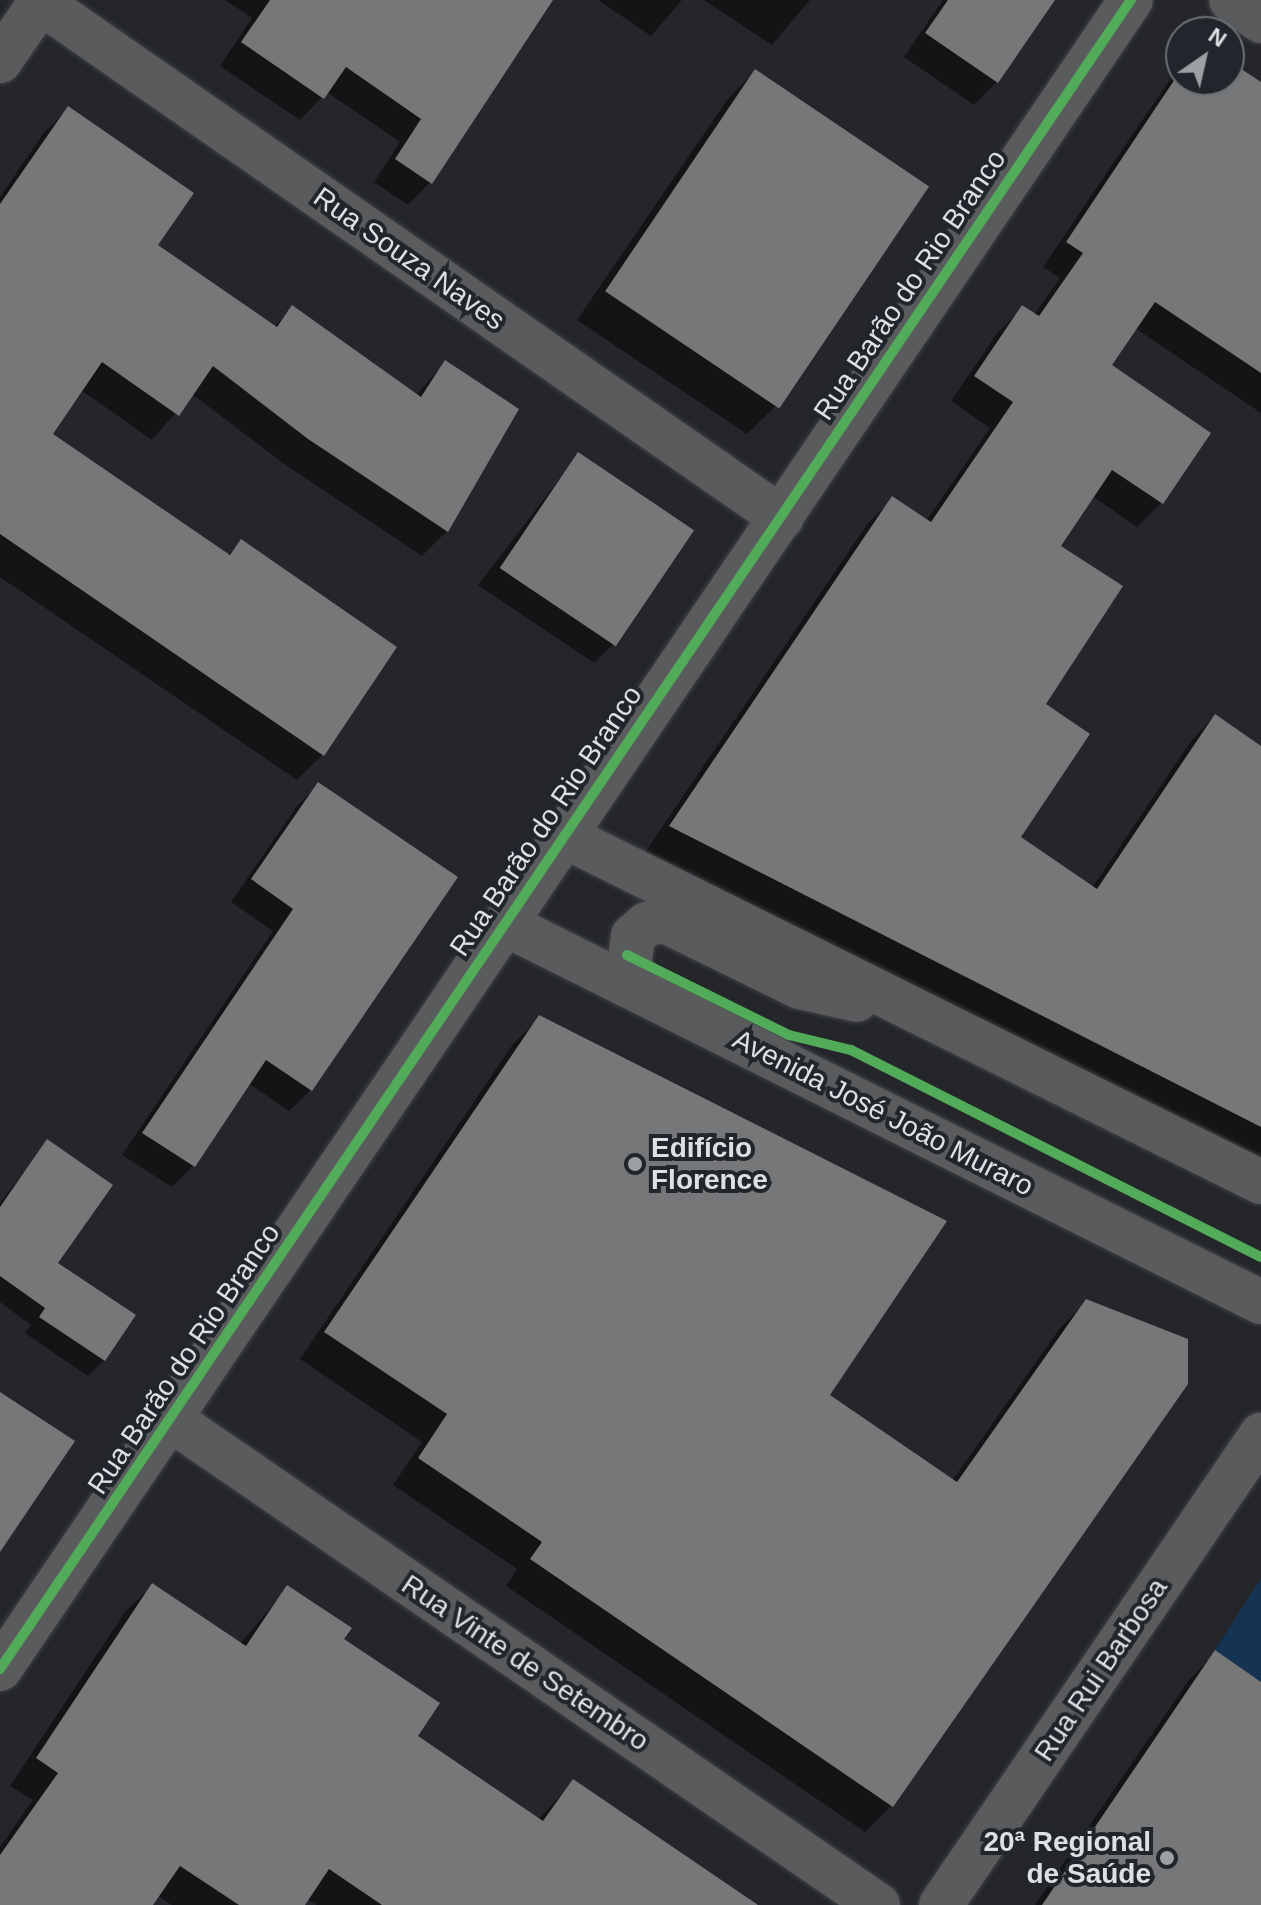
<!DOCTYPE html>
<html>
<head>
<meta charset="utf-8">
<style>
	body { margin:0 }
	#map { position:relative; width:1261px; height:1905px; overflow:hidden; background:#242629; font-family:Arial,sans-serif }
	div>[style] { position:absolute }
	.green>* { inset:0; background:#153353 }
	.shadow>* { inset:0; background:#0007 }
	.building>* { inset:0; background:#757779; transform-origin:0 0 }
	.roads { filter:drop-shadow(0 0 2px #3f4144) drop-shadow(0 0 2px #3f4144) }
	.minor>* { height:44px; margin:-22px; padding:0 22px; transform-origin:22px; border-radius:22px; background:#595b5d }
	.tertiary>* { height:44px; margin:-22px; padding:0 22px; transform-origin:22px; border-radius:22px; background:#595b5d }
	.cycleway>* { height:10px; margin:-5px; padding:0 5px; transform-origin:5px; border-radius:5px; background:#51ab58 }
	.dots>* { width:22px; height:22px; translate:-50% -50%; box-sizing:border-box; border:4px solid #21262c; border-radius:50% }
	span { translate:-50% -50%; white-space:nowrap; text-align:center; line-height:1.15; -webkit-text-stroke:8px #21262c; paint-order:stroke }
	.street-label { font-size:28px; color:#dde1e5 }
	.poi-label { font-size:28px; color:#dde1e5; font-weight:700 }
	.left { translate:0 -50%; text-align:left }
	.right { translate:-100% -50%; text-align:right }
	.north { position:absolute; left:1165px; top:16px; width:80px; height:80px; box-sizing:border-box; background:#21262c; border:2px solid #6c7176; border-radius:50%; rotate:34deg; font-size:22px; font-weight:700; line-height:32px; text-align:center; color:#dde1e5 }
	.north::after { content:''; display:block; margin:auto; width:28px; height:36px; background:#9ca0a3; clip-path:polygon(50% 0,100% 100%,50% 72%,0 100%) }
</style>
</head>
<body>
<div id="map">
	<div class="green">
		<div style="clip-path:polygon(1261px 1578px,1261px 1682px,1215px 1650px)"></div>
	</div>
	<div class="shadow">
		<div style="clip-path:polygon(225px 0,550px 0,430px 182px,408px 205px,374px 182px,400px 142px,327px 92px,300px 120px,220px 66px,252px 18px)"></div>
		<div style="clip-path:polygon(598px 0,682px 0,651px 36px)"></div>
		<div style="clip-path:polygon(704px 0,810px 0,772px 45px)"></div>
		<div style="clip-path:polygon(943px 0,1052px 0,996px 82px,974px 105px,904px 57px)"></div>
		<div style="clip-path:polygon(1181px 63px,1181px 80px,1229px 80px,1229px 63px,1261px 85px,1261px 413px,1135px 328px,1109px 366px,1161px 503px,1137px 527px,1092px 496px,1058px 546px,1044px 705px,1018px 838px,1092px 888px,1191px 741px,1215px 716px,1261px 749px,1261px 1161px,646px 851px,868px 523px,893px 499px,926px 521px,990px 428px,951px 401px,998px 332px,1023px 308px,1034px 315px,1060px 278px,1043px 267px)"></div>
		<div style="clip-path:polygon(755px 71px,776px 406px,747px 434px,577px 320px,727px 100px)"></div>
		<div style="clip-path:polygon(68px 109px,155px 246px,274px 327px,293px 308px,415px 396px,446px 362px,447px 531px,422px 556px,283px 463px,192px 394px,152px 440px,81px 390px,50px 435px,228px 555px,241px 542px,395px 647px,322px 755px,297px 780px,0 577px,0 197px,43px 134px)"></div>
		<div style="clip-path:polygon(578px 455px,614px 644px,594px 663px,478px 585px)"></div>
		<div style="clip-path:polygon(318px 785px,311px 1090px,289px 1111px,248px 1083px,193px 1166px,172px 1187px,122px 1155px,273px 931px,231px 902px,297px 806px)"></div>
		<div style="clip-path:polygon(540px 1018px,827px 1396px,952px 1481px,1060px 1328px,1087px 1301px,1186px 1383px,891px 1806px,865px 1832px,506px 1586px,517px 1569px,393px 1485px,422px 1442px,300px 1359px,513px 1044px)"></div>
		<div style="clip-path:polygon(47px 1142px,55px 1263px,104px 1360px,88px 1376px,25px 1333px,31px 1325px,0 1302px,0 1203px)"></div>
		<div style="clip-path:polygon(152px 1586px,240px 1644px,287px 1588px,341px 1640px,415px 1737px,538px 1820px,573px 1782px,755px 1905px,317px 1905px,307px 1899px,303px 1905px,172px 1905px,157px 1895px,150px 1905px,0 1905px,0 1847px,33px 1800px,10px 1786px,125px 1612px)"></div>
		<div style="clip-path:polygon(1215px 1653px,1261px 1684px,1261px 1905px,1035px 1905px,1189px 1680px)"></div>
	</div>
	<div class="building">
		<div style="clip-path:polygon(270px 0,553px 0,432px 184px,395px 159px,421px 119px,346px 67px,324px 99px,241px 42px)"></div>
		<div style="clip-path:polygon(948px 0,1055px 0,998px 83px,925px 33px)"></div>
		<div style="clip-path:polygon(1229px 61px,1261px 82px,1261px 373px,1155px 302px,1112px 365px,1211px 433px,1163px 504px,1112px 470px,1061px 546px,1123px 586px,1046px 704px,1090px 734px,1021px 837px,1097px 889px,1215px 714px,1261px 746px,1261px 1127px,669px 826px,892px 496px,931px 522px,1013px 402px,974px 376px,1022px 305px,1039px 316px,1083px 253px,1066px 242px,1181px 70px,1181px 80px,1229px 80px)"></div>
		<div style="left:755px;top:69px;width:210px;height:268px;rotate:34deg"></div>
		<div style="clip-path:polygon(68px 106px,194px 193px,158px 245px,277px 327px,292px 305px,421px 397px,445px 360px,519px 409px,448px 532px,308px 439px,213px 366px,179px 416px,102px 362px,53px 434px,230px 555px,241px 539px,397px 647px,324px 756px,0 534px,0 204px)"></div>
		<div style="left:578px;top:452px;width:140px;height:140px;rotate:34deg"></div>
		<div style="clip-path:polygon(318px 782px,458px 877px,312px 1091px,266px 1060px,195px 1167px,142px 1133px,293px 909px,251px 879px)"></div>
		<div style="clip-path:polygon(539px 1015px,947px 1221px,830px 1395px,957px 1482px,1086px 1299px,1188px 1339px,1188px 1384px,893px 1807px,530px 1559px,542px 1542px,418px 1458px,447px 1414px,324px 1332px)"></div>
		<div style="clip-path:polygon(47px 1139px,113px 1185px,58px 1263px,136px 1315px,105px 1361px,39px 1317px,45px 1308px,0 1276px,0 1207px)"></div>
		<div style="clip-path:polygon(0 1392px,75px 1441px,0 1552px)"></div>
		<div style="clip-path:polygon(152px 1583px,246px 1646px,287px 1585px,352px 1628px,344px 1639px,440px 1703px,418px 1736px,543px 1821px,573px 1779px,758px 1905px,382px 1905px,329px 1869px,305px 1905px,239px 1905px,180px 1866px,153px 1905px,0 1905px,0 1855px,58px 1773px,36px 1758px)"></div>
		<div style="clip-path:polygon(1215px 1650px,1261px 1682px,1261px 1905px,1042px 1905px)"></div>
	</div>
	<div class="roads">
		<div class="minor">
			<div style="left:37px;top:0;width:907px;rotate:34.81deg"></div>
			<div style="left:1231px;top:0;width:37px;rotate:35deg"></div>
			<div style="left:0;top:61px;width:74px;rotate:-55.5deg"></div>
			<div style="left:173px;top:1421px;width:855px;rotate:34.47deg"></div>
			<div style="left:941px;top:1905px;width:569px;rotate:-55.75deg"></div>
		</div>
		<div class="tertiary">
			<div style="left:564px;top:836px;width:778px;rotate:26.4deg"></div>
			<div style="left:505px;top:924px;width:845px;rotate:26.57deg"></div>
			<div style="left:627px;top:985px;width:49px;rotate:-83deg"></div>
			<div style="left:633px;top:936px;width:18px;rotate:-41deg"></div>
			<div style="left:647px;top:924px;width:18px;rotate:-9deg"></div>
			<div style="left:665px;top:921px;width:150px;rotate:26.1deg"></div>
			<div style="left:800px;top:987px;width:58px;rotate:12.8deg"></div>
			<div style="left:0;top:1669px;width:2016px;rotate:-55.88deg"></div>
		</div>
	</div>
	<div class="cycleway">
		<div style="left:627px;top:955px;width:181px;rotate:26.3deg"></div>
		<div style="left:789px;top:1035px;width:64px;rotate:13.6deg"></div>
		<div style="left:851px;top:1050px;width:459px;rotate:26.8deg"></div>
		<div style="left:0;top:1669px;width:2016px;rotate:-55.88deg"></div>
	</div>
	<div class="dots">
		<div style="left:635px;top:1164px;background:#9ca0a3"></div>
		<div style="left:1167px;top:1858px;background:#9ca0a3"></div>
	</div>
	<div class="street-label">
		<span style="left:409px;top:259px;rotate:35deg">Rua Souza Naves</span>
		<span style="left:910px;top:285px;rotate:-56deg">Rua Barão do Rio Branco</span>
		<span style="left:546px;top:821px;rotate:-56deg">Rua Barão do Rio Branco</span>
		<span style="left:883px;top:1113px;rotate:27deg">Avenida José João Muraro</span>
		<span style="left:184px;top:1359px;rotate:-56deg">Rua Barão do Rio Branco</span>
		<span style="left:525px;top:1663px;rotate:34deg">Rua Vinte de Setembro</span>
		<span style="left:1101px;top:1670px;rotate:-56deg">Rua Rui Barbosa</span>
	</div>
	<div class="poi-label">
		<span class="left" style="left:651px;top:1164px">Edifício<br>Florence</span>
		<span class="right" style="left:1151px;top:1858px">20ª Regional<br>de Saúde</span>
	</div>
	<div class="north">N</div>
</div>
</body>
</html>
